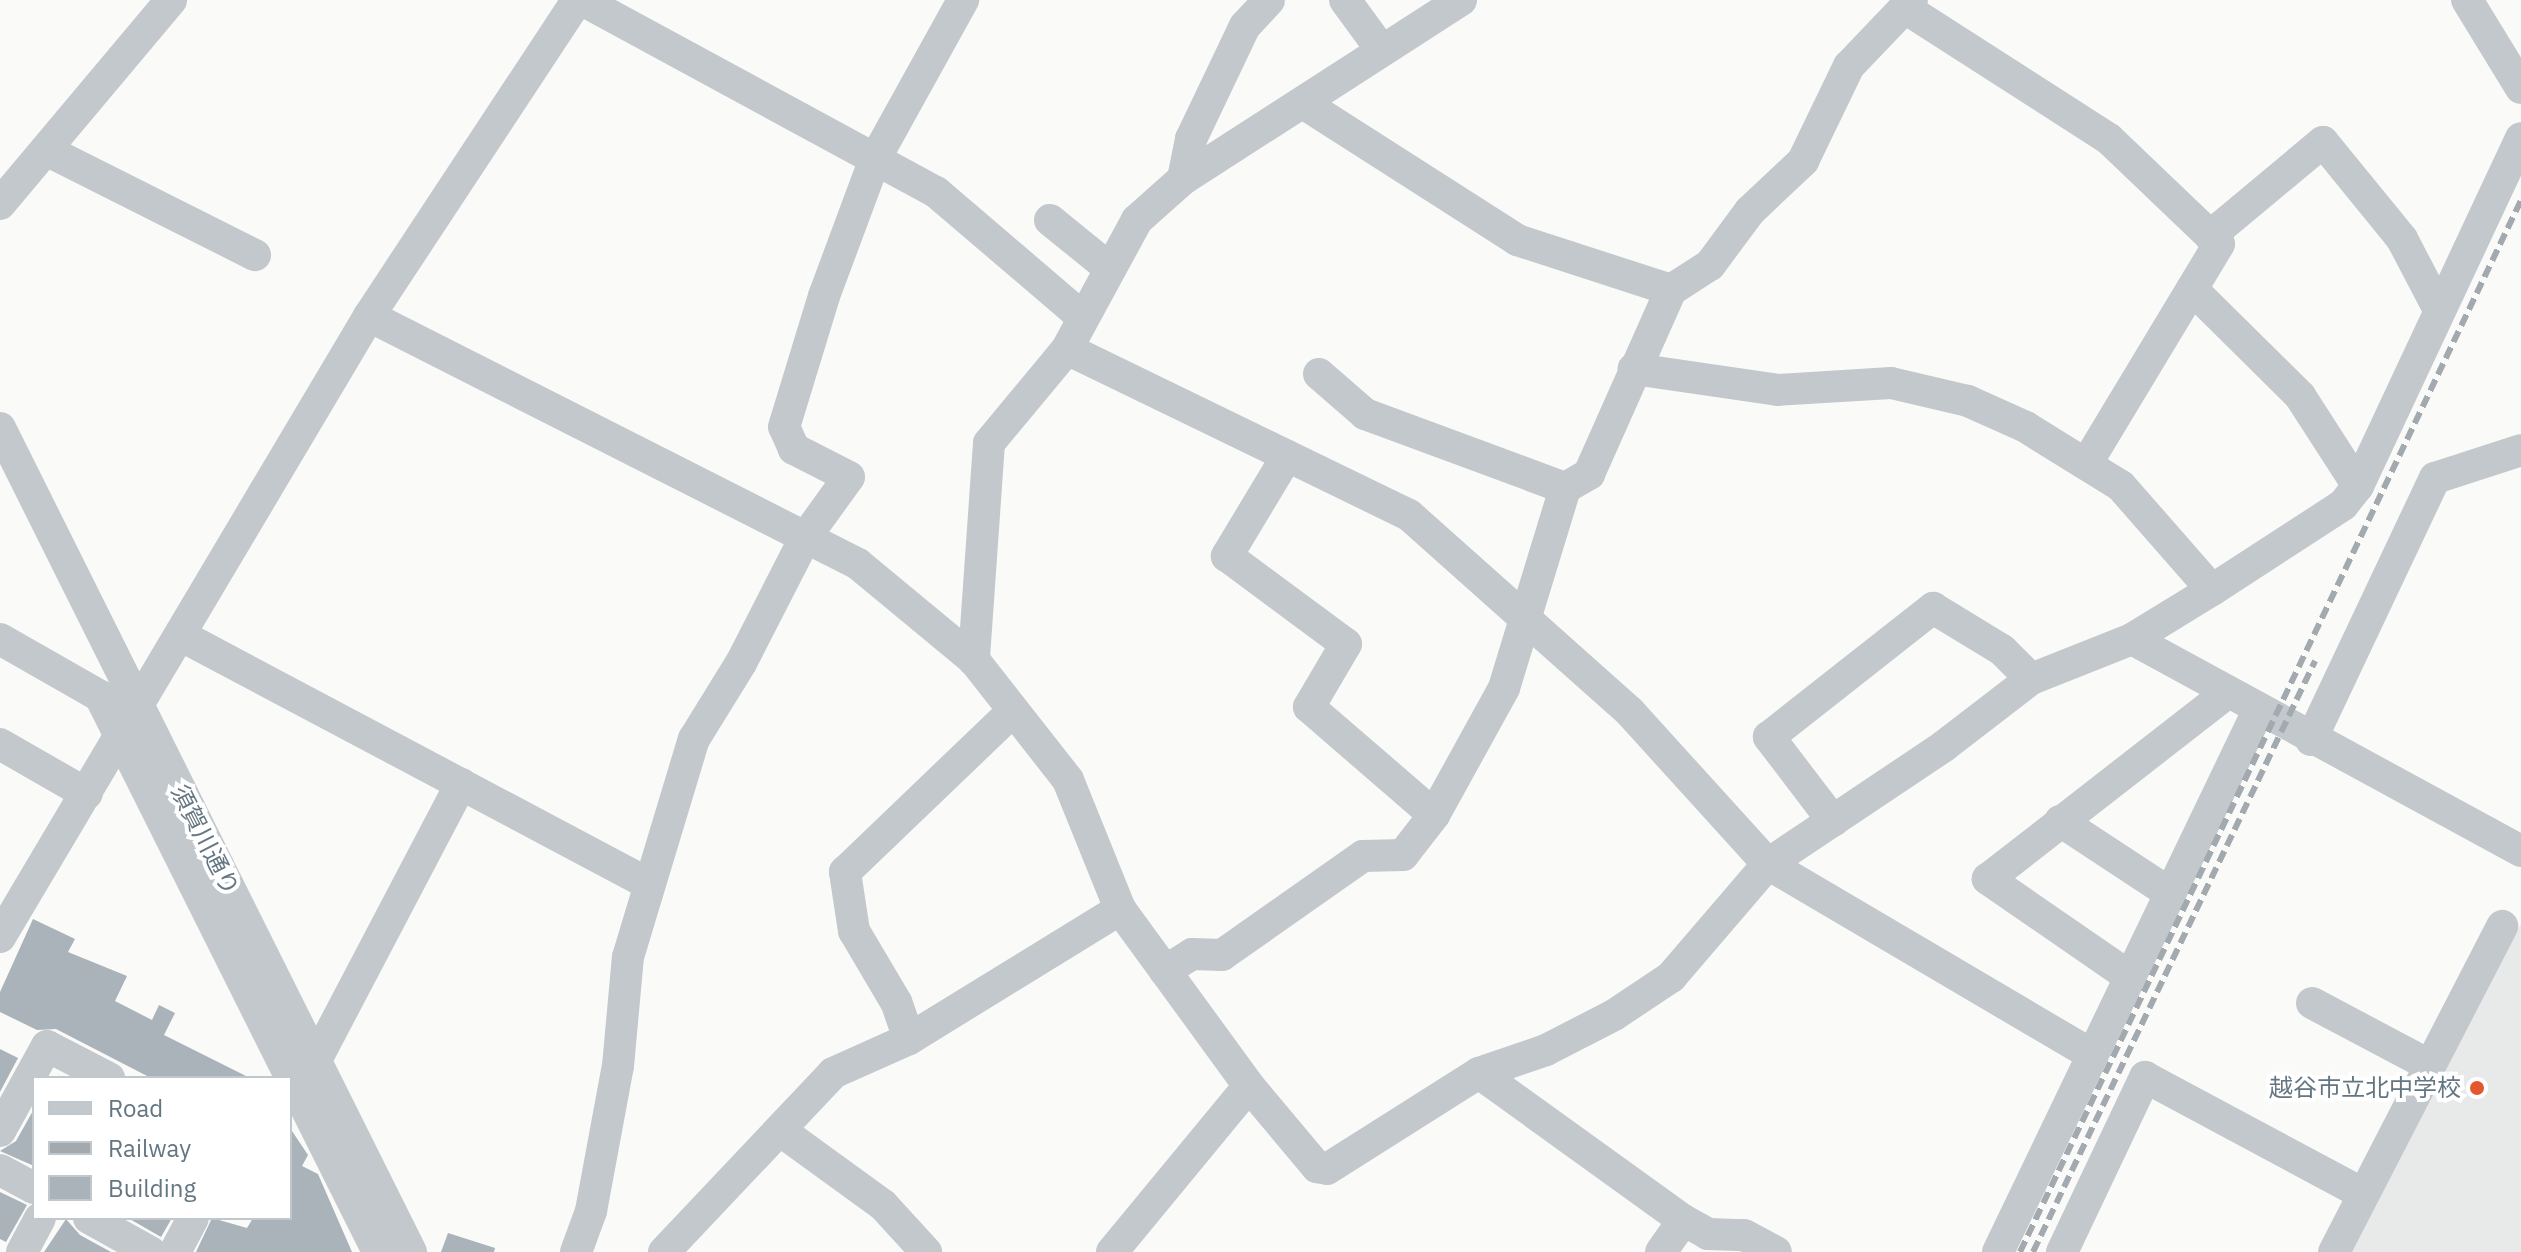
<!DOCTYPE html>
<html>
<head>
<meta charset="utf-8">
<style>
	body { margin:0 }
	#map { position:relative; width:2521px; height:1252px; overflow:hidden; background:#fafaf8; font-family:"IBM Plex Sans","Noto Sans JP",sans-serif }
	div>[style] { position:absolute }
	.built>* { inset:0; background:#e8e9e9 }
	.building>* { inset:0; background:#aab3b9 }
	.minor>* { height:32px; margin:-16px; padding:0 16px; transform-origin:16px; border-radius:16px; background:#c3c8cc }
	.rail>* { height:6px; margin-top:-3px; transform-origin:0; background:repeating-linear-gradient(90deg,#a2aab0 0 12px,transparent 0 18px) }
	.dots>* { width:22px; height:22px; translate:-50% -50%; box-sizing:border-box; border:4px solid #fff; border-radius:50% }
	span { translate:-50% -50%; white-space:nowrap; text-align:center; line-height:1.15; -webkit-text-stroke:8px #fff; paint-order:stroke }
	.street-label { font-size:24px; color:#657683 }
	.poi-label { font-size:24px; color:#657683 }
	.right { translate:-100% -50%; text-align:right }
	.legend { position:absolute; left:32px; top:1076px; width:260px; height:144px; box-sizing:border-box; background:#fff; border:2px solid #c1c8cd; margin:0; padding:10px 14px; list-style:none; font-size:24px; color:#657683 }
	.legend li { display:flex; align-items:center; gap:16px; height:40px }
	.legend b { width:40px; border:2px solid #c1c8cd }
</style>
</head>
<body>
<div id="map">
	<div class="built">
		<div style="clip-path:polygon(2521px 924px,2521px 1252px,2347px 1252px)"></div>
	</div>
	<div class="building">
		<div style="clip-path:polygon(33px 919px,75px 939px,68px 952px,127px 976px,115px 1001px,152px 1020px,159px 1005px,175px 1013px,164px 1035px,250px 1078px,151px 1078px,56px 1029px,37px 1030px,0 1012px,0 992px)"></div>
		<div style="clip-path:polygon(0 1049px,18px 1058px,0 1092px)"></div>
		<div style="clip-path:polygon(34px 1109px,34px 1166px,0 1151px,16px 1141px)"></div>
		<div style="clip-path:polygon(290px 1128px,308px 1155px,302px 1166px,318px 1174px,352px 1252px,196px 1252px,212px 1218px,247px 1228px,253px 1218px,290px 1218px)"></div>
		<div style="clip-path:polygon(0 1192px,27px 1205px,6px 1242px,0 1239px)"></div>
		<div style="clip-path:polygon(128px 1218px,172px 1218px,161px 1237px)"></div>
		<div style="clip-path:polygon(66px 1219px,80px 1235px,111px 1252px,44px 1252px)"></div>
		<div style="clip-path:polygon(448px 1233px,495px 1248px,494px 1252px,441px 1252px)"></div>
	</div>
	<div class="minor">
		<div style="left:582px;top:0;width:403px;rotate:28.5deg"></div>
		<div style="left:936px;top:192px;width:191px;rotate:40.5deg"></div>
		<div style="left:1345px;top:0;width:59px;rotate:53.9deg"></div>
		<div style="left:1461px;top:0;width:331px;rotate:147.2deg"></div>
		<div style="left:1183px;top:179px;width:62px;rotate:138.3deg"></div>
		<div style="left:1137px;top:220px;width:147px;rotate:118.5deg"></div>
		<div style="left:1067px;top:349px;width:122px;rotate:129.7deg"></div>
		<div style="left:989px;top:443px;width:218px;rotate:94deg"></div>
		<div style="left:974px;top:660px;width:152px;rotate:51.9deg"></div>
		<div style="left:1068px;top:780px;width:139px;rotate:68deg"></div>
		<div style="left:1120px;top:909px;width:219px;rotate:53.9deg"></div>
		<div style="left:1249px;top:1086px;width:106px;rotate:50deg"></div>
		<div style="left:1317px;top:1167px;width:10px;rotate:11deg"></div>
		<div style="left:1327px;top:1169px;width:180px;rotate:-32.3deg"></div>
		<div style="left:1479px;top:1073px;width:71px;rotate:-18.9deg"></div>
		<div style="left:1546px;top:1050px;width:76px;rotate:-27.2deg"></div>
		<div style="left:1614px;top:1015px;width:69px;rotate:-33.7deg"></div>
		<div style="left:1671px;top:977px;width:149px;rotate:-49.4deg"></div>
		<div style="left:1768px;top:864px;width:212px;rotate:-33.8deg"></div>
		<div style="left:1944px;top:746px;width:110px;rotate:-37.6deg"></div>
		<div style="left:2031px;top:679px;width:109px;rotate:-21.6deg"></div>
		<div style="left:2132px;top:639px;width:94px;rotate:-31.5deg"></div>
		<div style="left:2212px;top:590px;width:138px;rotate:-131.2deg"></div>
		<div style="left:2121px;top:486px;width:112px;rotate:-148.2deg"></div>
		<div style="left:2026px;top:427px;width:64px;rotate:-155.9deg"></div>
		<div style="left:1968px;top:401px;width:79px;rotate:-166.8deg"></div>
		<div style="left:1891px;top:383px;width:113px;rotate:176.5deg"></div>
		<div style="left:1778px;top:390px;width:146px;rotate:-171.7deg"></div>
		<div style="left:2467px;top:0;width:103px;rotate:58.5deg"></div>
		<div style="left:1905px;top:8px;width:242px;rotate:32.7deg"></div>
		<div style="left:2109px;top:139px;width:152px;rotate:43.7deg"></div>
		<div style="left:2219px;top:244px;width:256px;rotate:121.1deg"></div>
		<div style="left:1303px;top:103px;width:254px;rotate:32.6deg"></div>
		<div style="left:1517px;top:240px;width:162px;rotate:18deg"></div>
		<div style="left:46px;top:150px;width:234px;rotate:26.7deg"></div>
		<div style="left:1183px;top:179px;width:41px;rotate:-78.7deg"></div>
		<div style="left:1191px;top:139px;width:125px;rotate:-64.5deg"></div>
		<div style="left:1245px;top:26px;width:35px;rotate:-47deg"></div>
		<div style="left:0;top:204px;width:266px;rotate:-50deg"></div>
		<div style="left:1050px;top:220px;width:76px;rotate:39.1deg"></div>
		<div style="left:2210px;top:236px;width:147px;rotate:-39.8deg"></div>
		<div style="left:2323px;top:142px;width:125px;rotate:50.8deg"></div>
		<div style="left:2402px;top:239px;width:78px;rotate:62.4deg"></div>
		<div style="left:2192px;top:289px;width:152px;rotate:44.7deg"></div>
		<div style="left:2300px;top:396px;width:107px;rotate:57.2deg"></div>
		<div style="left:369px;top:316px;width:548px;rotate:26.89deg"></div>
		<div style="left:858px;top:564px;width:151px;rotate:39.6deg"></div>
		<div style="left:1067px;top:349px;width:380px;rotate:25.9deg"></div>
		<div style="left:1409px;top:515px;width:296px;rotate:41.7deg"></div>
		<div style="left:1630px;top:712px;width:205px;rotate:47.8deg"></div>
		<div style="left:1768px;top:864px;width:375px;rotate:30.5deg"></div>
		<div style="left:1319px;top:374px;width:61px;rotate:41deg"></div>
		<div style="left:1365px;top:414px;width:213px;rotate:20.3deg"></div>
		<div style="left:0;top:428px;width:921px;rotate:63.49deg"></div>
		<div style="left:1287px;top:456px;width:117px;rotate:121deg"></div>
		<div style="left:1227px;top:556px;width:148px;rotate:36.5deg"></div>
		<div style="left:1346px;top:644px;width:73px;rotate:120.4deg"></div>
		<div style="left:1309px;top:707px;width:165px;rotate:40.8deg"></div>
		<div style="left:2212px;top:590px;width:156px;rotate:-33deg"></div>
		<div style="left:2343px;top:505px;width:24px;rotate:-52deg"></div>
		<div style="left:2358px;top:486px;width:384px;rotate:-64.9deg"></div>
		<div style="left:180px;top:635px;width:529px;rotate:27.97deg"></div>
		<div style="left:0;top:639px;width:115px;rotate:29.7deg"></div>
		<div style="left:100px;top:696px;width:622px;rotate:63.43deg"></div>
		<div style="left:2132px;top:639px;width:443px;rotate:28.6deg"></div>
		<div style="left:2311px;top:740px;width:290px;rotate:-64.7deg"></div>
		<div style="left:2435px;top:478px;width:90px;rotate:-18deg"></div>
		<div style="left:0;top:744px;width:100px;rotate:29.9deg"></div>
		<div style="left:1833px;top:821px;width:106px;rotate:-127.3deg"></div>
		<div style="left:1769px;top:737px;width:209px;rotate:-38.2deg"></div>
		<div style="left:1933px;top:608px;width:81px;rotate:31.3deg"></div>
		<div style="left:2002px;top:650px;width:41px;rotate:45deg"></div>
		<div style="left:2060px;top:821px;width:129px;rotate:33.3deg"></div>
		<div style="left:0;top:937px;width:722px;rotate:-59.28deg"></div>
		<div style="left:369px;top:316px;width:378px;rotate:-56.6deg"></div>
		<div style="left:1165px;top:971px;width:32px;rotate:-32deg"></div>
		<div style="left:1192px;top:954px;width:30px;rotate:2deg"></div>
		<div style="left:1222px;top:955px;width:172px;rotate:-35.1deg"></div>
		<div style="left:1363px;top:856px;width:40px;rotate:-1.4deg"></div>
		<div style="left:1403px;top:855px;width:51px;rotate:-52.2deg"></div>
		<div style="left:1434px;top:815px;width:145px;rotate:-61.1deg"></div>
		<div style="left:1504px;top:688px;width:209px;rotate:-73deg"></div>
		<div style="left:1565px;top:488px;width:28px;rotate:-30deg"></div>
		<div style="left:1589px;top:474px;width:201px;rotate:-66deg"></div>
		<div style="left:1671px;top:290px;width:46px;rotate:-32.7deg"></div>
		<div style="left:1710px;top:265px;width:67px;rotate:-53.5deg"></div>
		<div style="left:1750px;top:211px;width:73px;rotate:-43.3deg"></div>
		<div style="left:1803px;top:161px;width:106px;rotate:-64.2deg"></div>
		<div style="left:1849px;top:66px;width:91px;rotate:-46.3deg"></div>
		<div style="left:2130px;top:977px;width:173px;rotate:-145.4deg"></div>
		<div style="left:1988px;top:879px;width:301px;rotate:-37.9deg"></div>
		<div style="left:2312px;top:1003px;width:132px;rotate:27.9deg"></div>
		<div style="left:909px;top:1039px;width:39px;rotate:-109deg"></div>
		<div style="left:896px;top:1002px;width:82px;rotate:-120.6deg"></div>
		<div style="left:854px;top:931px;width:60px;rotate:-98.7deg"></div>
		<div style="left:845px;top:872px;width:233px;rotate:-43.8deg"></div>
		<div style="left:316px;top:1060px;width:312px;rotate:-62.3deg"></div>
		<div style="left:1479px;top:1073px;width:251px;rotate:35.8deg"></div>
		<div style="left:1683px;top:1220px;width:29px;rotate:29deg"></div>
		<div style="left:1708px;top:1234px;width:36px;rotate:2deg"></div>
		<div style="left:1744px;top:1235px;width:36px;rotate:28deg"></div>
		<div style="left:0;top:1131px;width:97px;rotate:-61.1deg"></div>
		<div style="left:47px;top:1046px;width:70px;rotate:27.3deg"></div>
		<div style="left:781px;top:1131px;width:126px;rotate:36deg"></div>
		<div style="left:883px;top:1205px;width:64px;rotate:47.5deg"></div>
		<div style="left:0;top:1170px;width:38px;rotate:28deg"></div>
		<div style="left:89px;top:1218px;width:70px;rotate:29.1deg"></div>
		<div style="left:22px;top:1252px;width:38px;rotate:-62deg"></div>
		<div style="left:175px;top:1252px;width:38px;rotate:-62deg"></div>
		<div style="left:576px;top:1252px;width:44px;rotate:-69.9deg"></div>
		<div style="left:591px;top:1211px;width:147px;rotate:-79.5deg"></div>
		<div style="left:618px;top:1066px;width:109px;rotate:-84.8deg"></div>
		<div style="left:628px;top:957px;width:228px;rotate:-73.2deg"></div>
		<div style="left:694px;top:739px;width:89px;rotate:-58.3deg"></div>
		<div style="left:741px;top:663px;width:140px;rotate:-62.9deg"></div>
		<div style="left:805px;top:538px;width:75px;rotate:-54.2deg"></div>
		<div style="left:849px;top:477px;width:62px;rotate:-153deg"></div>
		<div style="left:794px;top:449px;width:24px;rotate:-114deg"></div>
		<div style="left:784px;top:427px;width:137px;rotate:-73deg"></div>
		<div style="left:824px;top:296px;width:146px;rotate:-69.6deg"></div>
		<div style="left:875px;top:159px;width:182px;rotate:-61deg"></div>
		<div style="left:664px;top:1252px;width:246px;rotate:-46.6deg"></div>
		<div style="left:833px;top:1073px;width:83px;rotate:-24.1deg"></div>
		<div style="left:909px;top:1039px;width:248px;rotate:-31.6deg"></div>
		<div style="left:1112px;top:1252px;width:215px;rotate:-50.5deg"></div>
		<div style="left:1661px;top:1252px;width:39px;rotate:-55deg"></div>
		<div style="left:1998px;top:1252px;width:600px;rotate:-64.33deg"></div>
		<div style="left:2062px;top:1252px;width:194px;rotate:-64.6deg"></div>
		<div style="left:2145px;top:1077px;width:247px;rotate:28.2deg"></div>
		<div style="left:2334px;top:1252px;width:367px;rotate:-62.7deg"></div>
	</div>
	<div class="rail">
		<div style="left:2020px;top:1252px;width:1165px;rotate:-64.53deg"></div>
		<div style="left:2033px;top:1252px;width:655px;rotate:-64.49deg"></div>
	</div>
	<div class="dots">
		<div style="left:2477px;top:1088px;background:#e4572e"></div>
	</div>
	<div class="street-label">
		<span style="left:205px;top:840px;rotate:63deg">須賀川通り</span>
	</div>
	<div class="poi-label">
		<span class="right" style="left:2461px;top:1088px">越谷市立北中学校</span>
	</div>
	<ul class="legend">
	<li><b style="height:10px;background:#c3c8cc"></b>Road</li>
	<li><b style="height:10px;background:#a2aab0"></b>Railway</li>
	<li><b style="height:22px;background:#aab3b9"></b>Building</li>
	</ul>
</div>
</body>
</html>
